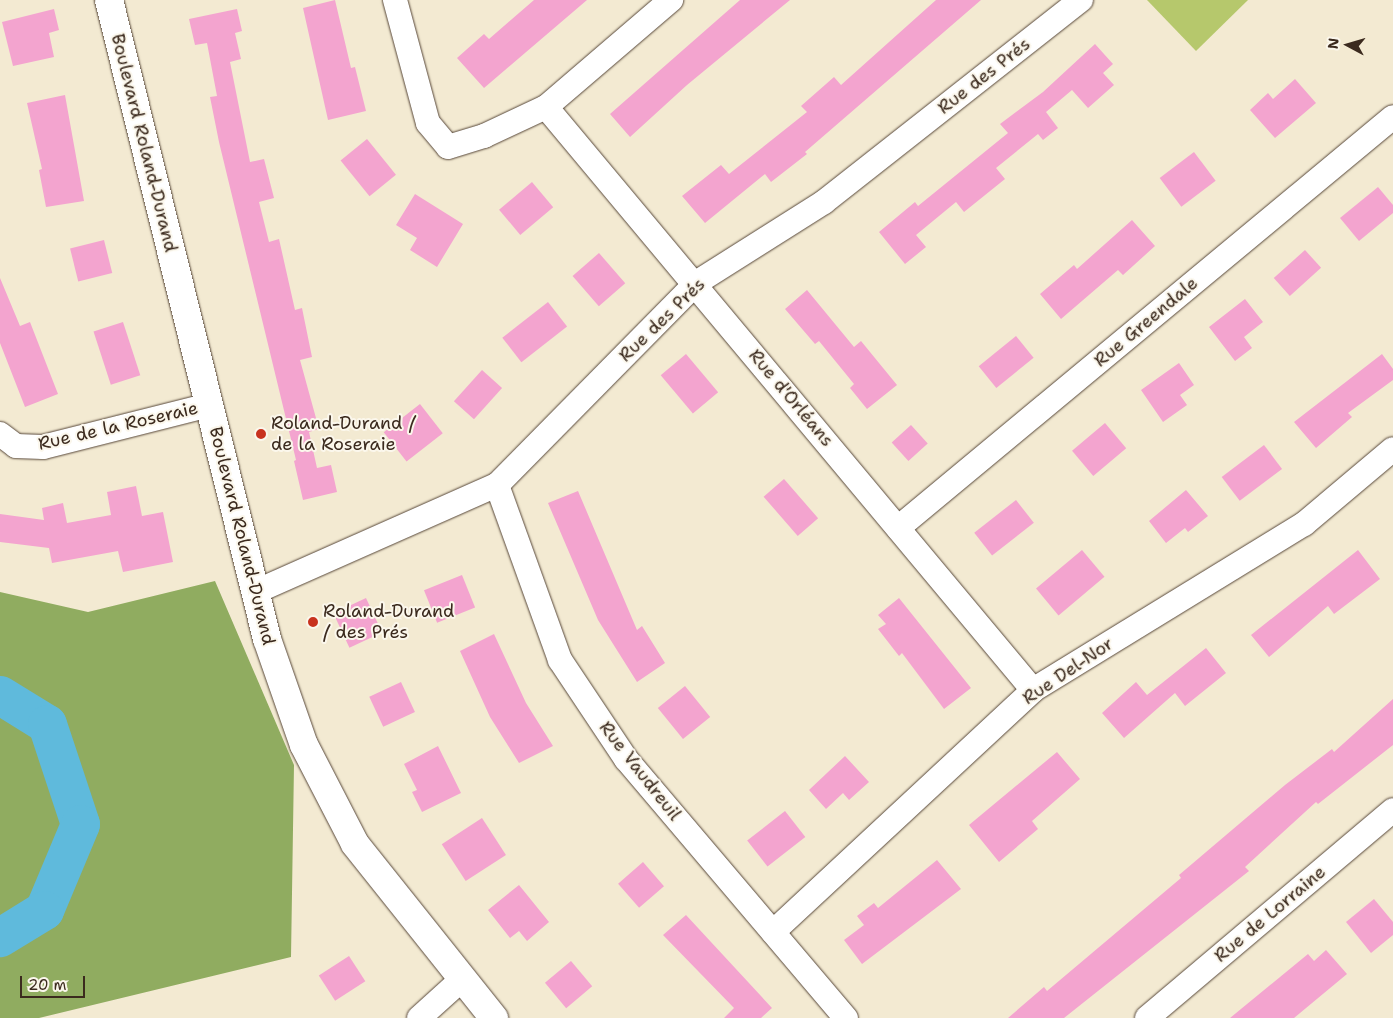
<!DOCTYPE html>
<html>
<head>
<meta charset="utf-8">
<style>
	body { margin:0 }
	#map { position:relative; width:1393px; height:1018px; overflow:hidden; background:#f3ead2; font-family:"Shantell Sans",sans-serif }
	div>[style] { position:absolute }
	.green>* { inset:0; background:#b6c86c }
	.forest>* { inset:0; background:#90ac60 }
	.river>* { height:39px; margin:-19.5px; padding:0 19.5px; transform-origin:19.5px; border-radius:19.5px; background:#5fbadc }
	.building>* { inset:0; background:#f3a4cf; transform-origin:0 0 }
	.roads { filter:drop-shadow(0 0 1px #574739) drop-shadow(0 0 1px #574739) }
	.minor>* { height:24px; margin:-12px; padding:0 12px; transform-origin:12px; border-radius:12px; background:#fff }
	.tertiary>* { height:28px; margin:-14px; padding:0 14px; transform-origin:14px; border-radius:14px; background:#fff }
	.dots>* { width:14px; height:14px; translate:-50% -50%; box-sizing:border-box; border:2px solid #fbf7ec; border-radius:50% }
	span { translate:-50% -50%; white-space:nowrap; text-align:center; line-height:1.15; -webkit-text-stroke:4px #fbf7ec; paint-order:stroke }
	.street-label { font-size:18px; color:#3b2a1e }
	.poi-label { font-size:18px; color:#3b2a1e }
	.left { translate:0 -50%; text-align:left }
	.north { position:absolute; left:1323px; top:20px; width:50px; height:50px; -webkit-text-stroke:4px #fbf7ec; paint-order:stroke; rotate:276deg; font-size:14px; font-weight:700; line-height:20px; text-align:center; color:#3b2a1e }
	.north::after { content:''; display:block; margin:auto; width:18px; height:22px; background:#3b2a1e; clip-path:polygon(50% 0,100% 100%,50% 72%,0 100%) }
	.scale { position:absolute; left:20px; top:976px; width:65px; height:22px; box-sizing:border-box; border:2px solid #3b2a1e; border-top:0; padding-left:6px; font-size:15px; line-height:18px; white-space:nowrap; color:#3b2a1e; -webkit-text-stroke:4px #fbf7ec; paint-order:stroke }
</style>
</head>
<body>
<div id="map">
	<div class="green">
		<div style="clip-path:polygon(1147px 0,1248px 0,1196px 51px)"></div>
	</div>
	<div class="forest">
		<div style="clip-path:polygon(215px 581px,294px 765px,291px 957px,39px 1018px,0 1018px,0 592px,88px 612px)"></div>
	</div>
	<div class="river">
		<div style="left:0;top:695px;width:55px;rotate:31.7deg"></div>
		<div style="left:47px;top:724px;width:105px;rotate:71.7deg"></div>
		<div style="left:80px;top:824px;width:93px;rotate:112.7deg"></div>
		<div style="left:44px;top:910px;width:52px;rotate:148.5deg"></div>
	</div>
	<div class="building">
		<div style="clip-path:polygon(335px 0,351px 68px,355px 67px,366px 111px,328px 120px,303px 8px)"></div>
		<div style="clip-path:polygon(534px 0,587px 0,484px 88px,457px 58px,484px 34px,489px 39px)"></div>
		<div style="clip-path:polygon(740px 0,790px 0,687px 85px,630px 137px,610px 114px)"></div>
		<div style="clip-path:polygon(936px 0,981px 0,805px 152px,807px 154px,771px 182px,765px 174px,705px 223px,682px 196px,721px 165px,729px 174px,807px 112px,801px 106px,834px 77px,841px 85px)"></div>
		<div style="clip-path:polygon(54px 9px,59px 30px,49px 33px,54px 57px,13px 66px,2px 22px)"></div>
		<div style="clip-path:polygon(237px 9px,242px 31px,235px 33px,241px 59px,230px 62px,250px 162px,264px 159px,274px 198px,259px 202px,269px 242px,279px 239px,295px 310px,302px 308px,312px 357px,300px 360px,319px 429px,309px 432px,317px 468px,331px 465px,337px 492px,303px 500px,294px 461px,296px 460px,219px 142px,210px 97px,217px 96px,207px 43px,195px 45px,189px 19px)"></div>
		<div style="clip-path:polygon(1095px 44px,1113px 64px,1103px 73px,1114px 85px,1088px 108px,1072px 90px,1046px 112px,1058px 128px,1043px 140px,1038px 134px,996px 168px,1005px 179px,964px 212px,956px 202px,916px 235px,926px 247px,905px 264px,879px 232px,915px 202px,918px 206px,1008px 133px,1000px 124px,1043px 92px)"></div>
		<div style="clip-path:polygon(1295px 79px,1316px 103px,1275px 138px,1250px 110px,1268px 93px,1273px 99px)"></div>
		<div style="clip-path:polygon(65px 95px,84px 201px,46px 207px,39px 170px,42px 169px,27px 103px)"></div>
		<div style="left:367px;top:139px;width:46px;height:34px;rotate:51deg"></div>
		<div style="left:1194px;top:152px;width:36px;height:43px;rotate:53deg"></div>
		<div style="left:532px;top:182px;width:33px;height:43px;rotate:50deg"></div>
		<div style="clip-path:polygon(1378px 187px,1393px 205px,1393px 213px,1359px 241px,1340px 218px)"></div>
		<div style="clip-path:polygon(415px 194px,463px 224px,437px 267px,410px 250px,417px 238px,396px 225px)"></div>
		<div style="clip-path:polygon(1132px 220px,1155px 246px,1123px 275px,1118px 270px,1061px 319px,1040px 294px,1074px 265px,1077px 269px)"></div>
		<div style="left:104px;top:240px;width:34px;height:35px;rotate:76deg"></div>
		<div style="left:1305px;top:250px;width:24px;height:42px;rotate:48deg"></div>
		<div style="left:599px;top:253px;width:40px;height:35px;rotate:49deg"></div>
		<div style="clip-path:polygon(0 278px,20px 326px,30px 322px,58px 394px,25px 407px,0 343px)"></div>
		<div style="clip-path:polygon(807px 290px,854px 347px,861px 341px,897px 385px,867px 409px,850px 388px,854px 384px,819px 341px,815px 344px,785px 309px)"></div>
		<div style="clip-path:polygon(1245px 299px,1263px 322px,1244px 337px,1252px 348px,1235px 361px,1209px 327px)"></div>
		<div style="left:548px;top:302px;width:31px;height:58px;rotate:52deg"></div>
		<div style="left:123px;top:322px;width:56px;height:31px;rotate:72deg"></div>
		<div style="left:1016px;top:336px;width:28px;height:48px;rotate:51deg"></div>
		<div style="left:686px;top:354px;width:50px;height:33px;rotate:50deg"></div>
		<div style="clip-path:polygon(1382px 354px,1393px 369px,1393px 380px,1348px 413px,1352px 417px,1316px 448px,1294px 422px)"></div>
		<div style="clip-path:polygon(1179px 363px,1194px 385px,1180px 395px,1187px 405px,1163px 422px,1141px 390px)"></div>
		<div style="left:482px;top:370px;width:27px;height:42px;rotate:42deg"></div>
		<div style="left:420px;top:404px;width:37px;height:46px;rotate:52deg"></div>
		<div style="left:1105px;top:423px;width:33px;height:43px;rotate:50deg"></div>
		<div style="left:911px;top:425px;width:25px;height:26px;rotate:48deg"></div>
		<div style="left:1264px;top:445px;width:30px;height:53px;rotate:53deg"></div>
		<div style="left:784px;top:479px;width:52px;height:27px;rotate:49deg"></div>
		<div style="clip-path:polygon(136px 486px,142px 516px,163px 512px,173px 562px,123px 572px,118px 551px,52px 563px,49px 548px,0 542px,0 514px,44px 520px,42px 508px,63px 503px,67px 523px,111px 515px,107px 492px)"></div>
		<div style="clip-path:polygon(1186px 490px,1208px 516px,1188px 532px,1185px 528px,1166px 543px,1149px 521px)"></div>
		<div style="clip-path:polygon(578px 491px,637px 630px,642px 626px,665px 663px,637px 682px,598px 620px,548px 503px)"></div>
		<div style="left:1016px;top:500px;width:29px;height:53px;rotate:52deg"></div>
		<div style="left:1082px;top:550px;width:35px;height:60px;rotate:50deg"></div>
		<div style="clip-path:polygon(1358px 550px,1380px 579px,1334px 614px,1328px 606px,1269px 657px,1251px 635px)"></div>
		<div style="left:462px;top:575px;width:35px;height:41px;rotate:68deg"></div>
		<div style="left:366px;top:598px;width:38px;height:36px;rotate:65deg"></div>
		<div style="clip-path:polygon(899px 598px,971px 688px,944px 709px,902px 653px,899px 656px,878px 629px,886px 624px,878px 615px)"></div>
		<div style="clip-path:polygon(494px 634px,526px 703px,553px 746px,519px 763px,490px 717px,460px 651px)"></div>
		<div style="clip-path:polygon(1206px 648px,1226px 673px,1185px 706px,1175px 693px,1124px 738px,1102px 713px,1136px 682px,1147px 695px)"></div>
		<div style="left:401px;top:682px;width:33px;height:35px;rotate:65deg"></div>
		<div style="left:685px;top:686px;width:40px;height:35px;rotate:51deg"></div>
		<div style="clip-path:polygon(1393px 699px,1393px 745px,1318px 804px,1316px 802px,1245px 867px,1249px 871px,1064px 1018px,1008px 1018px,1044px 987px,1047px 991px,1181px 878px,1179px 875px,1285px 785px,1332px 749px,1334px 752px)"></div>
		<div style="clip-path:polygon(438px 746px,461px 793px,422px 812px,412px 792px,417px 790px,404px 764px)"></div>
		<div style="clip-path:polygon(1057px 752px,1080px 779px,1032px 821px,1038px 829px,999px 862px,969px 825px)"></div>
		<div style="clip-path:polygon(845px 756px,869px 782px,849px 800px,843px 793px,826px 809px,809px 790px)"></div>
		<div style="left:785px;top:811px;width:33px;height:48px;rotate:52deg"></div>
		<div style="left:482px;top:818px;width:44px;height:48px;rotate:57deg"></div>
		<div style="clip-path:polygon(937px 860px,961px 889px,862px 964px,844px 940px,864px 925px,857px 916px,874px 903px,878px 908px)"></div>
		<div style="left:643px;top:862px;width:32px;height:33px;rotate:49deg"></div>
		<div style="clip-path:polygon(519px 885px,549px 922px,527px 941px,519px 931px,510px 938px,488px 910px)"></div>
		<div style="clip-path:polygon(1374px 899px,1393px 922px,1393px 935px,1371px 953px,1346px 922px)"></div>
		<div style="clip-path:polygon(686px 915px,772px 1008px,761px 1018px,724px 1018px,734px 1008px,663px 935px)"></div>
		<div style="clip-path:polygon(1326px 950px,1347px 974px,1294px 1018px,1230px 1018px,1308px 954px,1314px 961px)"></div>
		<div style="left:349px;top:956px;width:30px;height:36px;rotate:57deg"></div>
		<div style="left:571px;top:961px;width:33px;height:34px;rotate:50deg"></div>
	</div>
	<div class="roads">
		<div class="minor">
			<div style="left:395px;top:0;width:127px;rotate:75deg"></div>
			<div style="left:428px;top:123px;width:31px;rotate:50deg"></div>
			<div style="left:448px;top:147px;width:38px;rotate:-17deg"></div>
			<div style="left:484px;top:136px;width:68px;rotate:-25.1deg"></div>
			<div style="left:546px;top:107px;width:165px;rotate:-40.6deg"></div>
			<div style="left:546px;top:107px;width:760px;rotate:50.13deg"></div>
			<div style="left:0;top:434px;width:20px;rotate:37deg"></div>
			<div style="left:16px;top:446px;width:27px;rotate:2deg"></div>
			<div style="left:43px;top:447px;width:171px;rotate:-14.2deg"></div>
			<div style="left:497px;top:485px;width:186px;rotate:70.2deg"></div>
			<div style="left:560px;top:660px;width:119px;rotate:56.3deg"></div>
			<div style="left:626px;top:759px;width:340px;rotate:49.7deg"></div>
			<div style="left:898px;top:528px;width:643px;rotate:-39.7deg"></div>
			<div style="left:255px;top:592px;width:265px;rotate:-23.9deg"></div>
			<div style="left:497px;top:485px;width:284px;rotate:-45.4deg"></div>
			<div style="left:696px;top:283px;width:151px;rotate:-32.3deg"></div>
			<div style="left:824px;top:202px;width:327px;rotate:-38.2deg"></div>
			<div style="left:773px;top:932px;width:355px;rotate:-42.9deg"></div>
			<div style="left:1033px;top:690px;width:318px;rotate:-31.5deg"></div>
			<div style="left:1304px;top:524px;width:116px;rotate:-40.1deg"></div>
			<div style="left:419px;top:1018px;width:57px;rotate:-42.1deg"></div>
			<div style="left:1147px;top:1018px;width:322px;rotate:-40.2deg"></div>
		</div>
		<div class="tertiary">
			<div style="left:109px;top:0;width:658px;rotate:76.11deg"></div>
			<div style="left:267px;top:639px;width:112px;rotate:70.8deg"></div>
			<div style="left:304px;top:745px;width:111px;rotate:62.7deg"></div>
			<div style="left:355px;top:844px;width:223px;rotate:51.4deg"></div>
		</div>
	</div>
	<div class="dots">
		<div style="left:261px;top:434px;background:#c8321e"></div>
		<div style="left:313px;top:622px;background:#c8321e"></div>
	</div>
	<div class="street-label">
		<span style="left:984px;top:76px;rotate:-38deg">Rue des Prés</span>
		<span style="left:144px;top:143px;rotate:76deg">Boulevard Roland-Durand</span>
		<span style="left:662px;top:320px;rotate:-44deg">Rue des Prés</span>
		<span style="left:1146px;top:322px;rotate:-40deg">Rue Greendale</span>
		<span style="left:791px;top:398px;rotate:50deg">Rue d'Orléans</span>
		<span style="left:118px;top:426px;rotate:-13deg">Rue de la Roseraie</span>
		<span style="left:242px;top:536px;rotate:76deg">Boulevard Roland-Durand</span>
		<span style="left:1068px;top:671px;rotate:-34deg">Rue Del-Nor</span>
		<span style="left:640px;top:771px;rotate:52deg">Rue Vaudreuil</span>
		<span style="left:1270px;top:914px;rotate:-40deg">Rue de Lorraine</span>
	</div>
	<div class="poi-label">
		<span class="left" style="left:271px;top:434px">Roland-Durand /<br>de la Roseraie</span>
		<span class="left" style="left:323px;top:622px">Roland-Durand<br>/ des Prés</span>
	</div>
	<div class="north">N</div>
	<div class="scale">20 m</div>
</div>
</body>
</html>
